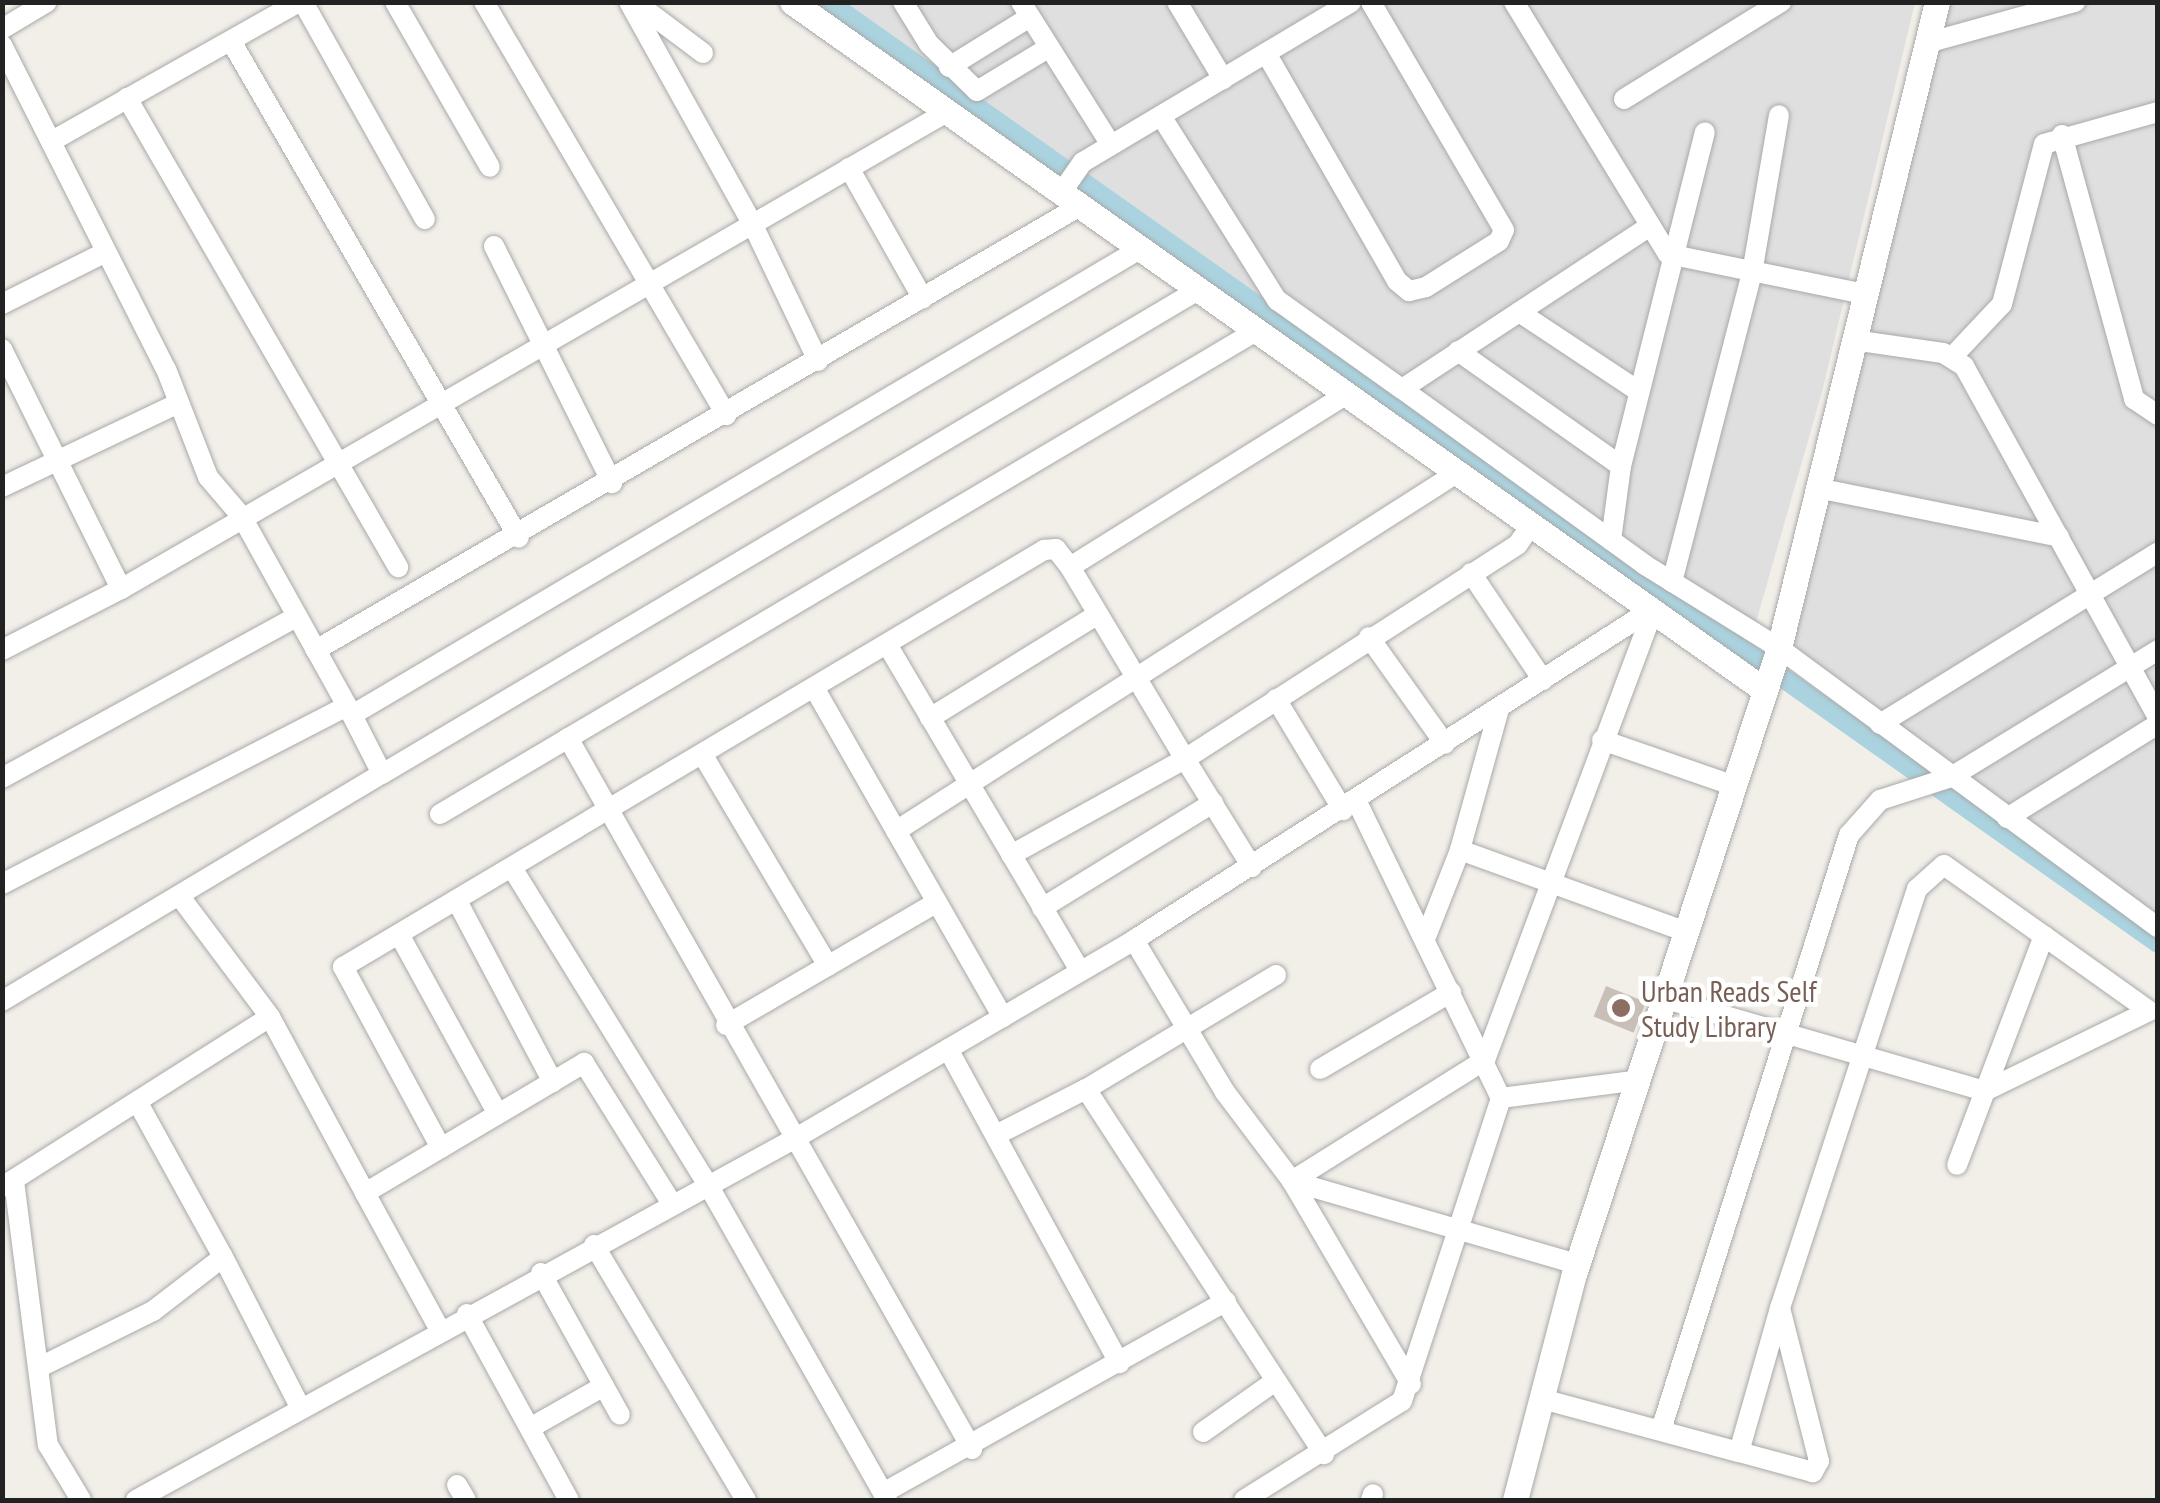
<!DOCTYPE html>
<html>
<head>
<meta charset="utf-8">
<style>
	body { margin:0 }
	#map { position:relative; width:2160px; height:1503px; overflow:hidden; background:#f2efe9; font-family:"PT Sans Narrow",sans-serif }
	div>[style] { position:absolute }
	.residential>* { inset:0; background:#e0dfdf }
	.canal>* { height:20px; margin:-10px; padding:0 10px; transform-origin:10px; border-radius:10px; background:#aad3df }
	.building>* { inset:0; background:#c7bfb8; transform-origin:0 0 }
	.roads { filter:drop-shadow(0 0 2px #a9a9a9) drop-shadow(0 0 2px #a9a9a9) }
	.minor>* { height:20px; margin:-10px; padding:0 10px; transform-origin:10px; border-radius:10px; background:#fff }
	.tertiary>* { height:25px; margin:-12.5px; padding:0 12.5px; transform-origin:12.5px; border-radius:12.5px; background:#fff }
	.dots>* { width:28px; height:28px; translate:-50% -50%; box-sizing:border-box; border:5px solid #fff; border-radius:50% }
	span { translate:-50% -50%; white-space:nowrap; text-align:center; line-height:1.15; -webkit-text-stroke:9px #fff; paint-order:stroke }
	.education-label { font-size:30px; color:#785e54 }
	.left { translate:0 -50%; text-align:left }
	.frame { position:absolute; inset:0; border:5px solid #222; pointer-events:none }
</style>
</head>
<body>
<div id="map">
	<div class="residential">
		<div style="clip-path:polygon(834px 3px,1915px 3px,1822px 392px,1752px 636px,1742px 640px)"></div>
		<div style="clip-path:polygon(1933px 3px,2157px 3px,2157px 919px,1778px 646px)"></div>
	</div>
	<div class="canal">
		<div style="left:828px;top:2px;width:1629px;rotate:35.28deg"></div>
	</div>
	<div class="building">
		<div style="left:1606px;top:986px;width:43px;height:33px;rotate:22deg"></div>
	</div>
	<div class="roads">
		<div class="minor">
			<div style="left:303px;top:2px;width:249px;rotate:60.7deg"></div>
			<div style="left:395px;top:2px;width:190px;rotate:60.1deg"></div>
			<div style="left:484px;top:2px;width:479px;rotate:59.6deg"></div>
			<div style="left:629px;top:2px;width:253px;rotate:60.9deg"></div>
			<div style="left:752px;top:223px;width:153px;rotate:64.4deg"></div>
			<div style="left:635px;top:2px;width:85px;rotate:36.9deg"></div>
			<div style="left:903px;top:2px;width:49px;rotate:58.2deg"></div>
			<div style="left:929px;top:44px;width:67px;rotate:44.4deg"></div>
			<div style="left:977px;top:91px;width:83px;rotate:-31.2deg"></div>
			<div style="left:1021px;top:2px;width:169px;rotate:57.8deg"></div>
			<div style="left:1177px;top:2px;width:90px;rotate:59.1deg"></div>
			<div style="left:1514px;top:2px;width:295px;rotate:58.6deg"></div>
			<div style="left:1668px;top:254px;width:200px;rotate:11.5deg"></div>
			<div style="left:2px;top:29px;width:52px;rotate:-31deg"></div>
			<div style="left:231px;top:41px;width:574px;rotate:59.91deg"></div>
			<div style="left:1927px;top:43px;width:154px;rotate:-15.5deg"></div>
			<div style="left:2px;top:45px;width:363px;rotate:63.2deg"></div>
			<div style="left:166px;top:369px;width:116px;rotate:68.7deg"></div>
			<div style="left:208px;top:477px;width:52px;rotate:49.6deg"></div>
			<div style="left:242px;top:517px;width:152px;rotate:60.9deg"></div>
			<div style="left:1266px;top:53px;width:263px;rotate:60.1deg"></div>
			<div style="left:1397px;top:281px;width:16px;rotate:40deg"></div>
			<div style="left:1409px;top:291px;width:17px;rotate:-13deg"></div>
			<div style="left:1426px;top:287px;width:86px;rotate:-32.2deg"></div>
			<div style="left:1499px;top:241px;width:12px;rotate:-66deg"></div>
			<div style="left:1504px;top:230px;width:264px;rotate:-120.3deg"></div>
			<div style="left:949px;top:67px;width:95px;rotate:-31.7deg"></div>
			<div style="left:127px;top:98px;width:542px;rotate:59.98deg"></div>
			<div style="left:1624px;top:99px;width:185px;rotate:-31.7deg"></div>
			<div style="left:1161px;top:116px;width:218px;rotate:57.8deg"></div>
			<div style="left:1277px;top:300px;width:153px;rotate:35.5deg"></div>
			<div style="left:1402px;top:389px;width:292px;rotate:-33.3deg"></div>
			<div style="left:2062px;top:135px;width:274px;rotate:74.7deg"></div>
			<div style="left:2134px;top:399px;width:29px;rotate:34deg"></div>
			<div style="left:52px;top:141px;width:283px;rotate:-29.4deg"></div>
			<div style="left:849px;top:168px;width:150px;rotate:60.5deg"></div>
			<div style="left:1061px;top:193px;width:38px;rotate:-55deg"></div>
			<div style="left:1083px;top:162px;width:312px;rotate:-30.8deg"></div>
			<div style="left:1080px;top:206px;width:884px;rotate:149.84deg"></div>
			<div style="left:316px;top:650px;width:74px;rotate:61deg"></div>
			<div style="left:352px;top:715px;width:915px;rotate:-30.6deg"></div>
			<div style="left:494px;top:246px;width:265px;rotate:63.5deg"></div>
			<div style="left:2px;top:304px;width:114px;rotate:-26.6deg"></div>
			<div style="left:1519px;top:312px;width:141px;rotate:33.5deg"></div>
			<div style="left:1853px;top:340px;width:91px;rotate:8.2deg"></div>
			<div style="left:1943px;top:353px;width:25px;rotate:32deg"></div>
			<div style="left:1964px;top:366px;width:401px;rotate:61.1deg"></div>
			<div style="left:2px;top:349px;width:268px;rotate:63.6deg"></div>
			<div style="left:121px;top:589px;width:954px;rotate:-30.01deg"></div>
			<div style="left:1458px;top:351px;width:199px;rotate:35.2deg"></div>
			<div style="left:1621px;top:466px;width:344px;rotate:-75.9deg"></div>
			<div style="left:1953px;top:356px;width:71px;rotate:-46.7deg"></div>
			<div style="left:2002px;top:304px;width:165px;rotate:-75.3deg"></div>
			<div style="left:2044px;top:144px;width:118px;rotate:-15.7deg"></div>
			<div style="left:1402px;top:389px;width:300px;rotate:35.9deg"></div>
			<div style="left:1645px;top:565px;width:158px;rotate:31.8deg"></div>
			<div style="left:1779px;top:648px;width:471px;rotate:36.4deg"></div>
			<div style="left:2px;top:487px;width:194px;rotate:-25.4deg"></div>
			<div style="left:1817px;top:488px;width:247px;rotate:11.4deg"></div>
			<div style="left:1611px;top:540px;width:75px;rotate:-82.3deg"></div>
			<div style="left:1070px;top:567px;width:327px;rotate:-32deg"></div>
			<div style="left:1471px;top:573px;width:129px;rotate:56.1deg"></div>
			<div style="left:1672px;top:582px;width:319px;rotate:-75.5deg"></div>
			<div style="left:1752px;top:273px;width:160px;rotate:-80.3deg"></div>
			<div style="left:1369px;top:637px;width:131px;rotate:54.6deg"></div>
			<div style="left:888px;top:646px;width:377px;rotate:59.4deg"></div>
			<div style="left:2px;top:650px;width:134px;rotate:-27.1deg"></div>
			<div style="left:816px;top:691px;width:376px;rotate:60.2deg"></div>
			<div style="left:1276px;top:699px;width:130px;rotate:58.9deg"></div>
			<div style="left:1499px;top:709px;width:146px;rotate:105.5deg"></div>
			<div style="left:1460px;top:850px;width:241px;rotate:19.9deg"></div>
			<div style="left:352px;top:715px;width:66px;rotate:63deg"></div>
			<div style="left:382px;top:774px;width:949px;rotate:-30.67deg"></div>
			<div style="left:930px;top:718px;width:194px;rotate:-31.7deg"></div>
			<div style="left:1880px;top:724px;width:327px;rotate:-31.7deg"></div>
			<div style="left:568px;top:738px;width:818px;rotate:60.39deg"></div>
			<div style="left:1602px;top:740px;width:138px;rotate:19.1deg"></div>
			<div style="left:704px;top:757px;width:243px;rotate:59.3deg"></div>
			<div style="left:2px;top:778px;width:335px;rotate:-28.7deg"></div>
			<div style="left:1357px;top:802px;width:329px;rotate:64.1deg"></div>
			<div style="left:1501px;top:1098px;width:139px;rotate:-7.4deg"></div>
			<div style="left:440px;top:814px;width:948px;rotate:-30.62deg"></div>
			<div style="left:2007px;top:818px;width:178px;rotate:-31.9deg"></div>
			<div style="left:896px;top:831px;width:663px;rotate:-32.56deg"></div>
			<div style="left:1011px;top:855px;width:199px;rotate:-28.9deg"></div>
			<div style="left:1185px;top:759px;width:127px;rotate:58.2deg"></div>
			<div style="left:514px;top:871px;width:367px;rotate:58.3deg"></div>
			<div style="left:707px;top:1183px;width:365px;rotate:60.4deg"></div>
			<div style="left:2px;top:884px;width:388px;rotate:-27.3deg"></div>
			<div style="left:181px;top:898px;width:149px;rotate:53.2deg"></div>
			<div style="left:457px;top:901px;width:205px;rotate:62.1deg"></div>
			<div style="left:1042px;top:908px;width:201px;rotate:-31.6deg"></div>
			<div style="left:400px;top:936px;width:203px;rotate:61.2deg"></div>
			<div style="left:1425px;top:939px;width:96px;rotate:-68.5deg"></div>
			<div style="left:1276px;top:975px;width:222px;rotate:149deg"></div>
			<div style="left:1086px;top:1089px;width:436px;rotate:56.9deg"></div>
			<div style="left:1666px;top:999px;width:332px;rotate:16.1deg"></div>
			<div style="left:1985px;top:1091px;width:166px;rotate:-69.2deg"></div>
			<div style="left:2044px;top:936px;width:129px;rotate:35.5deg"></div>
			<div style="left:2149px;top:1011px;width:182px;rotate:154deg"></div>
			<div style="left:1985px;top:1091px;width:79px;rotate:110.7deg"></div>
			<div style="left:2px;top:1001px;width:443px;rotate:-30.9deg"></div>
			<div style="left:726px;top:1025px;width:244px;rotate:-30.2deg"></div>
			<div style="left:948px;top:1049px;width:358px;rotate:61.4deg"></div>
			<div style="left:1320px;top:1069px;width:152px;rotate:-30.4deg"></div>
			<div style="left:996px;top:1135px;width:101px;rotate:-27.1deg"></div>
			<div style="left:441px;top:1148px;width:206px;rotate:-118.4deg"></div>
			<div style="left:343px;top:967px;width:816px;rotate:-30.75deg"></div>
			<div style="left:1044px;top:550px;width:12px;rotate:-5deg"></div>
			<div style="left:1056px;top:549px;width:23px;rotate:52deg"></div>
			<div style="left:1070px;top:567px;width:224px;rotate:59.1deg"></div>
			<div style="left:1185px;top:759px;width:396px;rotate:-32.8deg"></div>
			<div style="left:1518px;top:544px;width:19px;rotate:-55deg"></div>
			<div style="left:14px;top:1181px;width:266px;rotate:82.7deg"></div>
			<div style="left:48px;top:1445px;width:64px;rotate:59deg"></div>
			<div style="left:2px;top:1187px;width:317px;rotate:-32.4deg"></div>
			<div style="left:270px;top:1017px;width:200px;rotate:61.6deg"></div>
			<div style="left:365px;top:1193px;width:255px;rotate:-30.7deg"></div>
			<div style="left:584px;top:1063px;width:164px;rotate:58deg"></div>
			<div style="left:365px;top:1193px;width:154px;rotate:61.3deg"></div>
			<div style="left:594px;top:1245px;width:297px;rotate:59.2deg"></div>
			<div style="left:223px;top:1257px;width:169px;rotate:62.8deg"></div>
			<div style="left:1577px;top:1264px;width:297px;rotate:-163.8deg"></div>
			<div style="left:1292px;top:1181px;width:111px;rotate:-127deg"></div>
			<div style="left:1225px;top:1092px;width:177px;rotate:-120.9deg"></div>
			<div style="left:1134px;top:940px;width:613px;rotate:-32.55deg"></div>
			<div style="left:541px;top:1273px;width:162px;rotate:60.9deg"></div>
			<div style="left:1780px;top:1308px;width:158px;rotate:75.7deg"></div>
			<div style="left:1819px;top:1461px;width:13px;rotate:119deg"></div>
			<div style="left:1813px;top:1472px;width:77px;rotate:-164.9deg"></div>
			<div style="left:1739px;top:1452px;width:150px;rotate:-74.1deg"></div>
			<div style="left:1780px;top:1308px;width:441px;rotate:-71.9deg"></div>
			<div style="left:1917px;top:889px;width:36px;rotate:-42deg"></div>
			<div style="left:1944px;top:865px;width:123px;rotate:35.4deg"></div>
			<div style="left:467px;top:1314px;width:212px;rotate:61.3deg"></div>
			<div style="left:40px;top:1367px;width:126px;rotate:-26.4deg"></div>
			<div style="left:153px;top:1311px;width:88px;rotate:-37.6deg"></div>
			<div style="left:223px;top:1257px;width:176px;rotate:-118.9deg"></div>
			<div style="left:1411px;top:1384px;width:235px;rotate:-120.4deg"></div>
			<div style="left:1292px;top:1181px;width:228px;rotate:-32.1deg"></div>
			<div style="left:1485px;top:1060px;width:479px;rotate:-69.5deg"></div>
			<div style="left:1542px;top:1399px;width:204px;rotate:15.1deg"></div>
			<div style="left:530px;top:1428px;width:85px;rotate:-29.6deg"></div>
			<div style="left:1661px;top:1430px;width:624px;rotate:-72.47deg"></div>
			<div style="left:1849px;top:835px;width:47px;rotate:-48.5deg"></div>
			<div style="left:1880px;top:800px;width:75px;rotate:-17.9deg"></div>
			<div style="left:1951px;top:777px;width:243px;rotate:-31.5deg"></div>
			<div style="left:1203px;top:1432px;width:87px;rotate:-35.2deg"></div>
			<div style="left:457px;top:1485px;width:17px;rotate:59deg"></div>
			<div style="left:883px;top:1493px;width:393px;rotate:-29.2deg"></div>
			<div style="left:136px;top:1500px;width:751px;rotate:-28.75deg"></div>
			<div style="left:794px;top:1139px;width:394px;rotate:-30.3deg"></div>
			<div style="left:1244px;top:1500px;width:186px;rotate:-32.1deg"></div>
			<div style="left:1402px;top:1401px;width:319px;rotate:-71.9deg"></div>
			<div style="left:1371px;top:1500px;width:6px;rotate:-72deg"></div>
		</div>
		<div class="tertiary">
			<div style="left:792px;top:2px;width:1189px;rotate:35.28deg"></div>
			<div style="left:1515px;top:1500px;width:234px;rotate:-75.4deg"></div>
			<div style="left:1574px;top:1274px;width:659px;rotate:-71.87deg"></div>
			<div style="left:1779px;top:648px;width:665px;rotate:-76.26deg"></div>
		</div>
	</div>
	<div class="dots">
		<div style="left:1621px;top:1008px;background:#8d6e63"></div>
	</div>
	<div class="education-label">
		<span class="left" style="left:1641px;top:1008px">Urban Reads Self<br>Study Library</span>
	</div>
	<div class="frame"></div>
</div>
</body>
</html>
